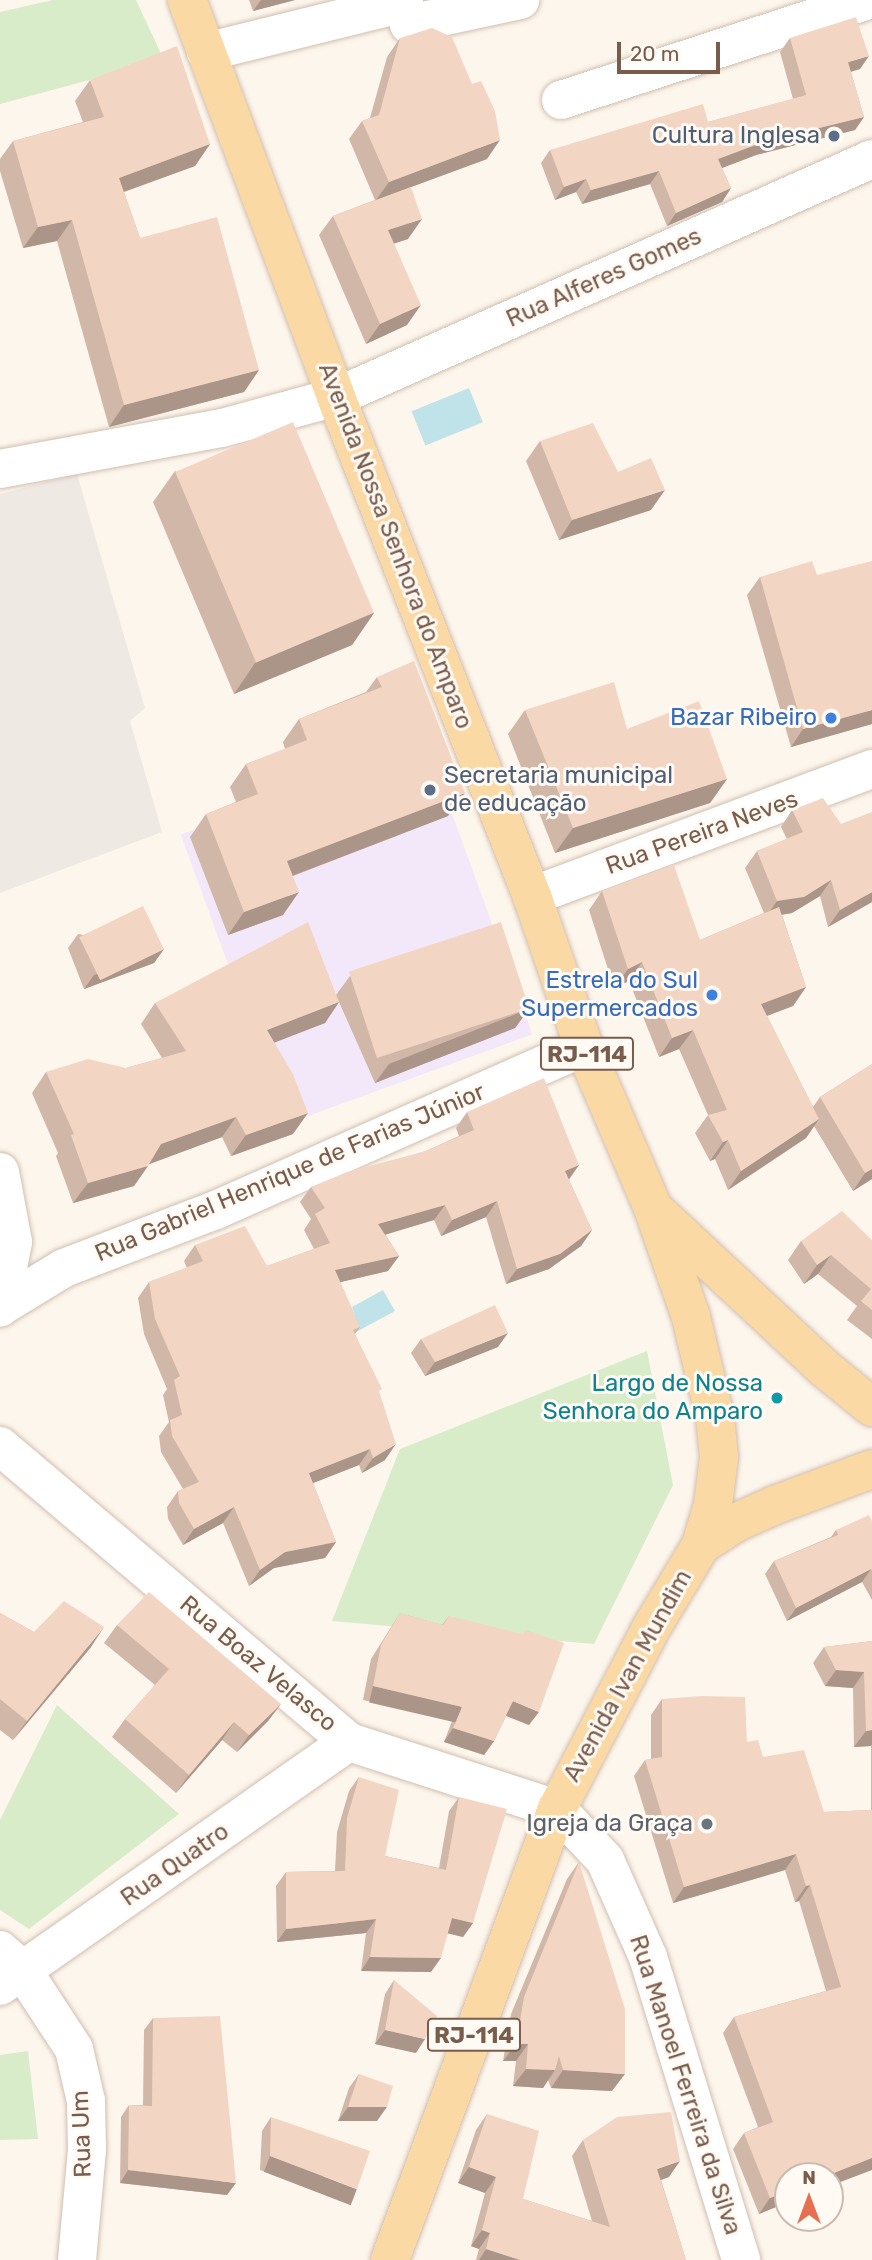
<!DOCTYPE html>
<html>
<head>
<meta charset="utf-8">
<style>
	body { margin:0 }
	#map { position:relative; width:872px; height:2260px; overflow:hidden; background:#fdf6ec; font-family:Rubik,sans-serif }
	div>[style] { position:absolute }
	.industrial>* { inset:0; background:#efe9e4 }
	.education>* { inset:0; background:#f3e8fa; transform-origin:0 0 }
	.green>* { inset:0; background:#d8ecc9 }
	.water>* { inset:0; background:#bfe3e8; transform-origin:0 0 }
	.roads { filter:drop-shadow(0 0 2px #d1beb0) drop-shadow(0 0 2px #d1beb0) }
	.minor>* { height:38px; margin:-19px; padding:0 19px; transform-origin:19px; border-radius:19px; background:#fff }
	.major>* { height:38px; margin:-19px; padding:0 19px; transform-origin:19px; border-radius:19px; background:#fbd9a5 }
	.wall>* { inset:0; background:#d1b7a8 }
	.shaded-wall>* { inset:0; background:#aa9588; transform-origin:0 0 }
	.building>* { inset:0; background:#f3d5c3; transform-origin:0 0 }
	.dots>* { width:19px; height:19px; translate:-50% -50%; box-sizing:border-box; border:4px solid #fffaf3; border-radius:50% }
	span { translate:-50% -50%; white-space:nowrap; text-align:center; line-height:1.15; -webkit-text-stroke:6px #fffaf3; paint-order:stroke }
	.shield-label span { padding:2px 5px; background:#fffaf3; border:2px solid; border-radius:5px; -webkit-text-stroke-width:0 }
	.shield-label { font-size:23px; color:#7a5c4d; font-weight:700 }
	.service-label { font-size:24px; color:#4e5e75 }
	.right { translate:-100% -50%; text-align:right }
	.left { translate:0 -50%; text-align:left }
	.street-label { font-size:24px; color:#7a5c4d }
	.shop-label { font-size:24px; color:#366cbe }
	.culture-label { font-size:24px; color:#0d838f }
	.worship-label { font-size:24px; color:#5b616d }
	.north { position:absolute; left:774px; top:2162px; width:70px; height:70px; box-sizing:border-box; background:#fffaf3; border:2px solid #cabbb1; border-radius:50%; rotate:0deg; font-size:19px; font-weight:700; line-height:28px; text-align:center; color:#7a5c4d }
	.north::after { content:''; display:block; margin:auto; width:24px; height:32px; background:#e76f51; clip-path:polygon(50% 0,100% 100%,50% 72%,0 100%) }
	.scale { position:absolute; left:617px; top:42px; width:103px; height:32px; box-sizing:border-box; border:4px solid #7a5c4d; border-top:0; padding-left:9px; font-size:21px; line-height:24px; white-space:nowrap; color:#7a5c4d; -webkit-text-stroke:5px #fffaf3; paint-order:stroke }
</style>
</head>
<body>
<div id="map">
	<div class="industrial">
		<div style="clip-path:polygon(77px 474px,145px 708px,130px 721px,162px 832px,0 893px,0 494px)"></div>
	</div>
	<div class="education">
		<div style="left:427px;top:745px;width:308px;height:262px;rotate:70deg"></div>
	</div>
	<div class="green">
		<div style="clip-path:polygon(53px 0,136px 0,164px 60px,0 104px,0 12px)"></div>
		<div style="clip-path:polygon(647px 1351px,673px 1485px,594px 1644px,332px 1621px,400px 1449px)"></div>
		<div style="clip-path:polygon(57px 1705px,179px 1814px,29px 1929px,0 1910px,0 1820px)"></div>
		<div style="clip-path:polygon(28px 2051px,38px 2139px,0 2140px,0 2055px)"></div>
	</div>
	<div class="water">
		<div style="left:469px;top:388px;width:37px;height:62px;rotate:68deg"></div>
		<div style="clip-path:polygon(383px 1290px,395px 1311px,347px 1337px,355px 1315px,352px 1307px)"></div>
	</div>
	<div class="roads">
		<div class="minor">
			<div style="left:206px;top:52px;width:204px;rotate:-13.9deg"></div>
			<div style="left:404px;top:3px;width:22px;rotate:77deg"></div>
			<div style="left:409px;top:24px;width:114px;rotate:-12.2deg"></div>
			<div style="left:561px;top:100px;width:324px;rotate:-18deg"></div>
			<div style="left:0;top:469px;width:226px;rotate:-10.5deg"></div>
			<div style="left:222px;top:428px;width:118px;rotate:-15.2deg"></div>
			<div style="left:336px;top:397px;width:586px;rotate:-23.94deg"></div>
			<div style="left:532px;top:896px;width:363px;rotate:-20.5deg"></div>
			<div style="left:0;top:1172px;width:71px;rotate:79.5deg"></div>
			<div style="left:13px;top:1242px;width:67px;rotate:101.1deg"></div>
			<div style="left:0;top:1307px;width:75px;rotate:-31.4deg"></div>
			<div style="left:64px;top:1268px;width:163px;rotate:-20.9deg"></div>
			<div style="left:216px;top:1210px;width:402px;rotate:-23.9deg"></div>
			<div style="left:0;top:1446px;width:458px;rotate:40.3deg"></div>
			<div style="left:349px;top:1742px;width:219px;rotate:17.9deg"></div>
			<div style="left:557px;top:1809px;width:70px;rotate:46.7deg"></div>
			<div style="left:605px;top:1860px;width:106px;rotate:66.1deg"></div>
			<div style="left:648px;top:1957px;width:317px;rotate:72.9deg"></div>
			<div style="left:0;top:1950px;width:31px;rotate:42deg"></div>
			<div style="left:23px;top:1971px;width:93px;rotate:56.8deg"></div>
			<div style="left:74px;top:2049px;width:53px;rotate:77deg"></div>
			<div style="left:86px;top:2101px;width:49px;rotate:88.8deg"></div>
			<div style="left:87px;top:2150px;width:110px;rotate:95.2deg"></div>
			<div style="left:0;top:1986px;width:426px;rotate:-35deg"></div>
		</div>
		<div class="major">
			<div style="left:187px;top:0;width:424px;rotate:69.4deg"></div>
			<div style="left:336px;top:397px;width:536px;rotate:68.56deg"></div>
			<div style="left:532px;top:896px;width:160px;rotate:71deg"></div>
			<div style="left:584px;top:1047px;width:175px;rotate:66.8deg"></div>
			<div style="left:653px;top:1208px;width:115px;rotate:70.8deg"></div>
			<div style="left:691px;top:1317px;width:103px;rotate:76.5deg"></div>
			<div style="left:715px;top:1417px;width:40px;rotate:84.3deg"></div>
			<div style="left:719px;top:1457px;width:48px;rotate:97.1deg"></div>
			<div style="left:713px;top:1505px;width:42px;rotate:106.7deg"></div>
			<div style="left:659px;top:1214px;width:226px;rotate:43deg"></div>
			<div style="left:824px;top:1368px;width:62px;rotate:39.1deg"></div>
			<div style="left:390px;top:2260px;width:481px;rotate:-69.7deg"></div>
			<div style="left:557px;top:1809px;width:202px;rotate:-62.5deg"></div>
			<div style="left:650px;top:1630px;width:99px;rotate:-59deg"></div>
			<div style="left:701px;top:1545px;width:40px;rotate:-32.9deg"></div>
			<div style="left:735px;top:1523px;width:44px;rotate:-24.2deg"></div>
			<div style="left:775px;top:1505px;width:103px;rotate:-20.4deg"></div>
		</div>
	</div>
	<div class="wall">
		<div style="clip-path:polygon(249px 0,295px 0,253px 11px)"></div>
		<div style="clip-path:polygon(400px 38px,487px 159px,411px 187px,408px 239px,394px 243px,407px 325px,366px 344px,319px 235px,333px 216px,375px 200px,349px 139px,362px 121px,370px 118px,387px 57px)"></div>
		<div style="clip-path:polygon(790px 38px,860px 69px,851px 72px,864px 117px,855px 130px,756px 155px,722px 168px,731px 188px,722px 202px,667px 226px,650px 184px,582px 204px,576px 192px,555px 200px,541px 163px,550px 150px,708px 122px,793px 99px,780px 52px)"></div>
		<div style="clip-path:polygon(90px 80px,210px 144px,195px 166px,124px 192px,140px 238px,259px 370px,244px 392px,109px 427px,57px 241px,23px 248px,0 171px,0 159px,13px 141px,83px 122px,75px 101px)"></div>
		<div style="clip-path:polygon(540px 441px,618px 472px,651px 510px,559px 540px,526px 461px)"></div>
		<div style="clip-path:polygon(175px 471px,374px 613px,352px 645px,234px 694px,153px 502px)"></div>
		<div style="clip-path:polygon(817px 575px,872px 724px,791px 747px,747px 595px,760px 577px)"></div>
		<div style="clip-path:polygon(377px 677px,448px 816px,293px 876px,283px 915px,228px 935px,190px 837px,206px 814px,236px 802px,230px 787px,246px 764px,285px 749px,283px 742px,299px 719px,366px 692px)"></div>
		<div style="clip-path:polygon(525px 710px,627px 729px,727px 779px,710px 803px,555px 853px,508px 734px)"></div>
		<div style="clip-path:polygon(792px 810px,872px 902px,828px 927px,820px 896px,792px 913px,782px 915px,806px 987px,793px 1006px,767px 1016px,813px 1107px,820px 1097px,872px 1064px,872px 1179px,853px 1191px,814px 1126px,806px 1138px,728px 1190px,715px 1159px,710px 1161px,695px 1133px,708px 1115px,679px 1049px,659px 1057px,629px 981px,614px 988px,589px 910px,602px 891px,700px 940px,764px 913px,745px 868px,757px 851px,787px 839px,781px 827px)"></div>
		<div style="clip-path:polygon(78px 934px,164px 949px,154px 963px,84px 989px,68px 948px)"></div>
		<div style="clip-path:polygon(350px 976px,529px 1009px,515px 1028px,375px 1083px,339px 1002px,325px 1023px,274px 1042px,293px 1134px,231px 1156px,222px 1137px,149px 1164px,134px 1186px,73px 1203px,56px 1156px,58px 1153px,32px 1093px,46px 1072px,126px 1068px,162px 1058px,141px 1024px,155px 1003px,336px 995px)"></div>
		<div style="clip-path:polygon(467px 1112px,579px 1165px,569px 1180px,592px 1230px,581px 1246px,549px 1269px,506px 1284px,486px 1217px,441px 1236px,434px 1220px,385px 1234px,399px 1256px,388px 1271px,340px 1282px,360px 1327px,355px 1334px,379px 1393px,385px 1460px,362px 1473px,359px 1465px,313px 1483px,336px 1542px,325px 1558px,274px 1568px,249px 1586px,223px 1523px,183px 1545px,168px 1519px,167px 1507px,178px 1491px,183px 1489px,161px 1452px,159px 1436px,169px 1422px,163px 1395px,167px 1389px,144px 1334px,138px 1298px,149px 1282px,187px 1268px,184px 1261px,195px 1245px,267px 1266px,314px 1249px,304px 1230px,311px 1219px,300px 1202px,311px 1187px,426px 1151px,459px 1136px,456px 1128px)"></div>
		<div style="clip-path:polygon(872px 1240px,872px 1339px,847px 1320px,857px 1306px,818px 1274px,804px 1284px,788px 1260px,801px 1241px)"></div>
		<div style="clip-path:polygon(421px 1339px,498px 1347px,425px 1376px,411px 1353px)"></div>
		<div style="clip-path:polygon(872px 1521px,872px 1600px,862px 1582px,787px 1621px,765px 1574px,774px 1561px,831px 1537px,836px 1530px)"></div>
		<div style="clip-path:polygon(0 1613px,34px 1632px,91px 1647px,13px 1740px,0 1730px)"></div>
		<div style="clip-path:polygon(400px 1613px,442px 1625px,449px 1616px,529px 1725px,506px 1716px,494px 1741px,484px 1755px,444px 1742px,452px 1721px,363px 1700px,371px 1659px)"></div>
		<div style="clip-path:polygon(117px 1625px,281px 1704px,268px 1721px,237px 1752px,222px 1740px,176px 1793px,112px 1737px,125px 1719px,155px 1685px,104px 1643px)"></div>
		<div style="clip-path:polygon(872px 1641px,872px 2170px,788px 2176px,788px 2202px,759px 2214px,733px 2149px,744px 2133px,758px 2127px,723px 2033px,734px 2017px,826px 1991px,799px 1901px,795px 1902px,785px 1870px,673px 1903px,634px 1776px,645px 1760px,651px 1759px,651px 1715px,662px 1699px,747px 1742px,824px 1812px,871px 1810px,871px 1746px,854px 1747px,853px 1688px,825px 1686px,813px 1663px,824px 1647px)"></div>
		<div style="clip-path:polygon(359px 1777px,385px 1856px,439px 1868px,449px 1811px,459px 1797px,473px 1923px,463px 1937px,448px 1933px,431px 1972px,361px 1971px,366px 1933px,277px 1942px,276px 1886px,286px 1872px,335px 1871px,337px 1832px,349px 1791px)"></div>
		<div style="clip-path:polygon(579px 1862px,612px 2091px,551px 2088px,548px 2080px,543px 2088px,513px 2086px,516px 2061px,503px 2061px,511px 2014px,567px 1879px)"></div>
		<div style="clip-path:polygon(394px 1980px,416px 2053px,375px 2044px,385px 1994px)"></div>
		<div style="clip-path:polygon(153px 2018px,227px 2195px,120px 2183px,121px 2117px,129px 2105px,143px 2105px,144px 2030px)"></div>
		<div style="clip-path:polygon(359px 2074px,377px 2121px,338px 2121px,349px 2088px)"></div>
		<div style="clip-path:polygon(487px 2114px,523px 2199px,592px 2221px,572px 2156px,583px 2140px,669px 2177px,661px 2180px,686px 2260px,476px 2260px,479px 2249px,471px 2246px,485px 2193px,458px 2183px,476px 2130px)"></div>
		<div style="clip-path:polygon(271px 2117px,347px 2203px,260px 2170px,262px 2131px)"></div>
	</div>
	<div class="shaded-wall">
		<div style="clip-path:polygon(261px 0,295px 0,253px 11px)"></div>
		<div style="clip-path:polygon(869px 56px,860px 69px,838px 75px,848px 62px)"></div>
		<div style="clip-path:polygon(864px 117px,855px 130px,756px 155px,709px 173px,718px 159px,766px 141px)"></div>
		<div style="clip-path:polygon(500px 140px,487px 159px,376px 200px,389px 182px)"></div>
		<div style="clip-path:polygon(210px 144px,195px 166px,104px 199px,119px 178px)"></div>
		<div style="clip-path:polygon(659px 171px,650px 184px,582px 204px,591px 190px)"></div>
		<div style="clip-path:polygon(586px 179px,576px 192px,555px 200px,564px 187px)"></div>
		<div style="clip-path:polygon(731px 188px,722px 202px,667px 226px,676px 213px)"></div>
		<div style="clip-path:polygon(422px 219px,408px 239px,375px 250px,388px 230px)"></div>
		<div style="clip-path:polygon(72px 220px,57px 241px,23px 248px,38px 227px)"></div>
		<div style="clip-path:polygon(421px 305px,407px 325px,366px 344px,380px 324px)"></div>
		<div style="clip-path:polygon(259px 370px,244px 392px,109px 427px,124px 405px)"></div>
		<div style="clip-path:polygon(665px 490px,651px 510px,559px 540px,572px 520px)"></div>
		<div style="clip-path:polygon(374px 613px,352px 645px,234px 694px,255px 663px)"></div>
		<div style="clip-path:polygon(872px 710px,872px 724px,791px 747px,803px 729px)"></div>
		<div style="clip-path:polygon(727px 779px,710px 803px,555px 853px,573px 828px)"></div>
		<div style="clip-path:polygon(465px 793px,448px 816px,271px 884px,287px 861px)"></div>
		<div style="clip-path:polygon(831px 880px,820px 896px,792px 913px,766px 917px,777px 901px)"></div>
		<div style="clip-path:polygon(299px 892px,283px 915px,228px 935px,244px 912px)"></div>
		<div style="clip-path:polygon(872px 892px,872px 902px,828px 927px,840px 910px)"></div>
		<div style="clip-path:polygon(164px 949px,154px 963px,84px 989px,94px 975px)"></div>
		<div style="clip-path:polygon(642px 962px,629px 981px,614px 988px,628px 969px)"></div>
		<div style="clip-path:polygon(806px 987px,793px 1006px,748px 1023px,761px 1004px)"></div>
		<div style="clip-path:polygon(339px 1002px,325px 1023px,253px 1051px,267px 1030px)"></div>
		<div style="clip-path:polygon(529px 1009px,515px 1028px,375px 1083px,389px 1064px)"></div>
		<div style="clip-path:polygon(693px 1030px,679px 1049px,659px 1057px,672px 1038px)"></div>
		<div style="clip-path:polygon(308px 1113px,293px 1134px,231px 1156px,246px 1135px)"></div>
		<div style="clip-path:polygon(236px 1117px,222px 1137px,147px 1165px,161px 1144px)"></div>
		<div style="clip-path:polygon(819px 1119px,806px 1138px,728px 1190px,741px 1171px)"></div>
		<div style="clip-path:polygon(728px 1140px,715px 1159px,710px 1161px,723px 1142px)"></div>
		<div style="clip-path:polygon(579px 1165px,568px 1180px,565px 1171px)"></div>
		<div style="clip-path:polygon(148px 1166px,134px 1186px,73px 1203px,88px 1183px)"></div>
		<div style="clip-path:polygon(872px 1169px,872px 1179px,853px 1191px,865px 1173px)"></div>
		<div style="clip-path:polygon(497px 1201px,486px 1217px,441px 1236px,452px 1220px)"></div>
		<div style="clip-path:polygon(445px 1205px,434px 1220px,368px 1240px,378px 1224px)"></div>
		<div style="clip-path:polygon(592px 1230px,581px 1246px,549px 1269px,506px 1284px,517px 1269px)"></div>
		<div style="clip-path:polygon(831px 1255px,818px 1274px,804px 1284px,817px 1265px)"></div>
		<div style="clip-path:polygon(399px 1256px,388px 1271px,324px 1286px,335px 1270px)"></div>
		<div style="clip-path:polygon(508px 1333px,498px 1347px,425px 1376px,435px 1362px)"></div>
		<div style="clip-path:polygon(396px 1444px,385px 1460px,362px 1473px,373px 1458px)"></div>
		<div style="clip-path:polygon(370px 1449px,359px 1465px,298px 1489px,309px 1473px)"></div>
		<div style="clip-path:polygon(234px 1507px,223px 1523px,183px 1545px,194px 1529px)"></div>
		<div style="clip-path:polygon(336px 1542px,325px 1558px,274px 1568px,249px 1586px,260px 1570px,285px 1552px)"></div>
		<div style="clip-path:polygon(871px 1569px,862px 1582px,787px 1621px,796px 1608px)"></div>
		<div style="clip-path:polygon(104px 1627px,91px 1647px,13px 1740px,27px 1721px)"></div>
		<div style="clip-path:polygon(836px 1670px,864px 1672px,853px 1688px,825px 1686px)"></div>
		<div style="left:373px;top:1686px;width:91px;height:17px;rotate:13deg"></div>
		<div style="clip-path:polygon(513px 1701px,539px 1712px,529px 1725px,504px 1715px)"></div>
		<div style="clip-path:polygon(281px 1704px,268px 1721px,237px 1752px,249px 1735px)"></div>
		<div style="clip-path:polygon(234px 1722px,222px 1740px,176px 1793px,189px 1775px)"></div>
		<div style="clip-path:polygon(453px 1728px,494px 1741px,484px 1755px,444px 1742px)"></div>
		<div style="clip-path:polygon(872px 1730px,872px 1744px,871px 1746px,854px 1747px,866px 1731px)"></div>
		<div style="clip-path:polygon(796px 1854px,785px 1870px,673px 1903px,684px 1887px)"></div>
		<div style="clip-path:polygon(810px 1885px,799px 1901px,795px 1902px,806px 1886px)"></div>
		<div style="clip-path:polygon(452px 1918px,473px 1923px,463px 1937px,442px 1932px)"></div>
		<div style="clip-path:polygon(376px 1919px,366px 1933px,277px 1942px,286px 1929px)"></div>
		<div style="clip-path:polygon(370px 1957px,441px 1958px,431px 1972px,361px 1971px)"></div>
		<div style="clip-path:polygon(385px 2030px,425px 2039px,416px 2053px,375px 2044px)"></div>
		<div style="clip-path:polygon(516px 2044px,528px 2044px,516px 2061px,503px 2061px)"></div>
		<div style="clip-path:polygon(526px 2069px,555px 2070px,543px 2088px,513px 2086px)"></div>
		<div style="clip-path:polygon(563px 2070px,625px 2074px,612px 2091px,551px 2088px)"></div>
		<div style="clip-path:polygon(348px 2107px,387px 2107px,377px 2121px,338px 2121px)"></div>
		<div style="left:270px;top:2156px;width:93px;height:17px;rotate:21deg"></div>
		<div style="clip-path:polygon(872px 2158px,872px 2170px,830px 2186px,830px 2176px,826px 2176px)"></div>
		<div style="clip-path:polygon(680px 2161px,669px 2177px,646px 2185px,657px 2169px)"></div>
		<div style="clip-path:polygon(469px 2167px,496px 2177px,485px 2193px,458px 2183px)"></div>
		<div style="clip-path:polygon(128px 2170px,236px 2183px,227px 2195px,120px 2183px)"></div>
		<div style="clip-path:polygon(788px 2191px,788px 2202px,759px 2214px,770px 2198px)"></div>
		<div style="clip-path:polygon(482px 2230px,490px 2233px,479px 2249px,471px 2246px)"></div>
		<div style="clip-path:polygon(486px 2249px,520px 2260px,479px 2260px)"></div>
	</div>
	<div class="building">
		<div style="clip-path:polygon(856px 17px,869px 56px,848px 62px,864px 117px,766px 141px,718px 159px,731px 188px,676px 213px,659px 171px,591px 190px,586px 179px,564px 187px,550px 150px,703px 104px,708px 122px,806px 95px,790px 38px)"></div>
		<div style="clip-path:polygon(432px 28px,452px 37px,472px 84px,481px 81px,495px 111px,500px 140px,389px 182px,362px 121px,379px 115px,400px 38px)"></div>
		<div style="clip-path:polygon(177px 46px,210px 144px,119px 178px,140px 238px,217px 217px,259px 370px,124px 405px,72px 220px,38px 227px,13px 141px,104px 117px,90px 80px)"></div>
		<div style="clip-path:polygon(411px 187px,422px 219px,388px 230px,421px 305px,380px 324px,333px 216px)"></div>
		<div style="left:293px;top:422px;width:207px;height:128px;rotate:67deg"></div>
		<div style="clip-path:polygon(593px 423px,618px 472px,651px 458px,665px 490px,572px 520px,540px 441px)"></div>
		<div style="clip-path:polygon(812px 561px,817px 575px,872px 561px,872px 710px,803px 729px,760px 577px)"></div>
		<div style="clip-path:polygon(414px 661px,465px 793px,287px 861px,299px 892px,244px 912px,206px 814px,258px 794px,246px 764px,307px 740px,299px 719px,382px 687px,377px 677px)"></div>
		<div style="clip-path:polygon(614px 682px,627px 729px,699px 701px,727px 779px,573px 828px,525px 710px)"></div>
		<div style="clip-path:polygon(823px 798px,841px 824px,872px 812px,872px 892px,840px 910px,831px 880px,804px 897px,777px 901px,757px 851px,803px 832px,792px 810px)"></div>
		<div style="clip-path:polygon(674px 865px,700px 940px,779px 907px,806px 987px,761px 1004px,819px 1119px,741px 1171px,728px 1140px,723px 1142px,708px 1115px,727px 1110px,693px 1030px,672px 1038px,642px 962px,628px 969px,602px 891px)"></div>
		<div style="left:143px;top:906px;width:48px;height:71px;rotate:64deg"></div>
		<div style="clip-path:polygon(308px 922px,339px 1002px,267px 1030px,293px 1074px,308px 1113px,246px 1135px,236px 1117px,161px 1144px,148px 1166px,88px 1183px,71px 1135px,74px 1134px,46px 1072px,88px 1059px,126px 1068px,186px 1051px,155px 1003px)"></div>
		<div style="left:501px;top:922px;width:91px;height:160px;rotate:72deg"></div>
		<div style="clip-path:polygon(872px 1064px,872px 1169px,865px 1173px,820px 1097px)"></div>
		<div style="clip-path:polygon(544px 1078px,579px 1165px,565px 1171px,592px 1230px,560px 1254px,517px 1269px,497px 1201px,452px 1220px,445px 1205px,378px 1224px,399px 1256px,335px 1270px,360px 1327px,353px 1330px,382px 1389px,379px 1391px,396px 1444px,373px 1458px,370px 1449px,309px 1473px,336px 1542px,285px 1552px,260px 1570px,234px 1507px,194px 1529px,179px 1503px,178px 1491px,199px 1482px,172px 1436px,170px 1420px,182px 1415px,174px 1380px,180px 1376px,155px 1319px,149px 1282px,203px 1261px,195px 1245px,245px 1226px,267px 1266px,330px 1243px,315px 1214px,325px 1208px,311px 1187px,347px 1172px,426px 1151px,474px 1130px,467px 1112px)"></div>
		<div style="clip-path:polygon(842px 1211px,872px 1240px,872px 1310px,861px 1301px,871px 1289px,831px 1255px,817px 1265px,801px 1241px)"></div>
		<div style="clip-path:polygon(495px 1305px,508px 1333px,435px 1362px,421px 1339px)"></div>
		<div style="clip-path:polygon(869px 1515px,872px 1521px,872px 1571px,871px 1569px,796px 1608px,774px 1561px,838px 1535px,836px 1530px)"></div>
		<div style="clip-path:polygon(149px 1592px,281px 1704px,249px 1735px,234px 1722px,189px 1775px,125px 1719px,169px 1669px,117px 1625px)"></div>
		<div style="clip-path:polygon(64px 1601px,104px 1627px,27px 1721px,0 1699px,0 1613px,34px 1632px)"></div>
		<div style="clip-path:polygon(400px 1613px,443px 1625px,449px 1616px,523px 1634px,526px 1630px,564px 1643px,539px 1712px,513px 1701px,494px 1741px,453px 1728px,462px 1707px,373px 1686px,381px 1645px)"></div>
		<div style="clip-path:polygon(872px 1641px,872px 1730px,866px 1731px,864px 1672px,836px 1670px,824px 1647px)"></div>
		<div style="clip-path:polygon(702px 1696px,745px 1697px,747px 1742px,758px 1740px,763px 1757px,804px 1750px,824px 1812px,872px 1810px,872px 2158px,826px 2176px,788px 2176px,788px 2191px,770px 2198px,744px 2133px,773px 2122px,734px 2017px,841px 1987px,810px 1885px,806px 1886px,796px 1854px,684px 1887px,645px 1760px,662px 1757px,662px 1699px)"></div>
		<div style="clip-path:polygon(359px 1777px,399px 1790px,385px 1856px,446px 1870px,459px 1797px,507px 1809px,473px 1923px,452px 1918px,441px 1958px,370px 1957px,376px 1919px,286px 1929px,286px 1872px,345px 1871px,347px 1818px)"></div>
		<div style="clip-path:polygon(579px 1862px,625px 2009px,625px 2074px,563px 2070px,559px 2056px,555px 2070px,526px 2069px,528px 2044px,516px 2044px,524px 1997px)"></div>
		<div style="clip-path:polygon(394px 1980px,437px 2016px,425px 2039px,385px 2030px)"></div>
		<div style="clip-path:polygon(220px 2016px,236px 2183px,128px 2170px,129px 2105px,152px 2106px,153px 2018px)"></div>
		<div style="clip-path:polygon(359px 2074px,393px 2086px,387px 2107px,348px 2107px)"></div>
		<div style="clip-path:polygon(671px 2112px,680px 2161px,657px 2169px,686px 2260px,520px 2260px,486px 2249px,490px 2233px,482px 2230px,496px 2177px,469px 2167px,487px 2114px,539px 2131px,523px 2199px,610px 2227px,583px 2140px,617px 2117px)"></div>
		<div style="clip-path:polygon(271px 2117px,370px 2151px,357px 2189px,270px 2156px)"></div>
	</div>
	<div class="dots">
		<div style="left:834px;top:136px;background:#5c6f8a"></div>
		<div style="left:831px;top:718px;background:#3f7fe0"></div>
		<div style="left:430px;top:790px;background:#5c6f8a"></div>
		<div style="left:712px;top:995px;background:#3f7fe0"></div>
		<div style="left:777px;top:1398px;background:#0f9aa8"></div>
		<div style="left:707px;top:1824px;background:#6b7280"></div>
	</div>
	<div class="shield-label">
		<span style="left:587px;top:1054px">RJ-114</span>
		<span style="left:474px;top:2035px">RJ-114</span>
	</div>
	<div class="service-label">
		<span class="right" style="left:820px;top:136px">Cultura Inglesa</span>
		<span class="left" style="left:444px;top:790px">Secretaria municipal<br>de educação</span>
	</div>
	<div class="street-label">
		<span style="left:604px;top:278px;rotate:-24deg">Rua Alferes Gomes</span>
		<span style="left:395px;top:546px;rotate:69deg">Avenida Nossa Senhora do Amparo</span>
		<span style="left:702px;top:833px;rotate:-20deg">Rua Pereira Neves</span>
		<span style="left:290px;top:1173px;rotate:-23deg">Rua Gabriel Henrique de Farias Júnior</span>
		<span style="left:258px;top:1664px;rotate:40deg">Rua Boaz Velasco</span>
		<span style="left:628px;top:1676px;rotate:-61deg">Avenida Ivan Mundim</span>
		<span style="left:175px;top:1865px;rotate:-35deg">Rua Quatro</span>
		<span style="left:685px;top:2085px;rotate:72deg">Rua Manoel Ferreira da Silva</span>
		<span style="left:82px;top:2134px;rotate:-92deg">Rua Um</span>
	</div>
	<div class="shop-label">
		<span class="right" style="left:817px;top:718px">Bazar Ribeiro</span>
		<span class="right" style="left:698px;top:995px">Estrela do Sul<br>Supermercados</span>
	</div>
	<div class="culture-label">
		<span class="right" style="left:763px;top:1398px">Largo de Nossa<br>Senhora do Amparo</span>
	</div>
	<div class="worship-label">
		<span class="right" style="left:693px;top:1824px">Igreja da Graça</span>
	</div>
	<div class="north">N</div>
	<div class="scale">20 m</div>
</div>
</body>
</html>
